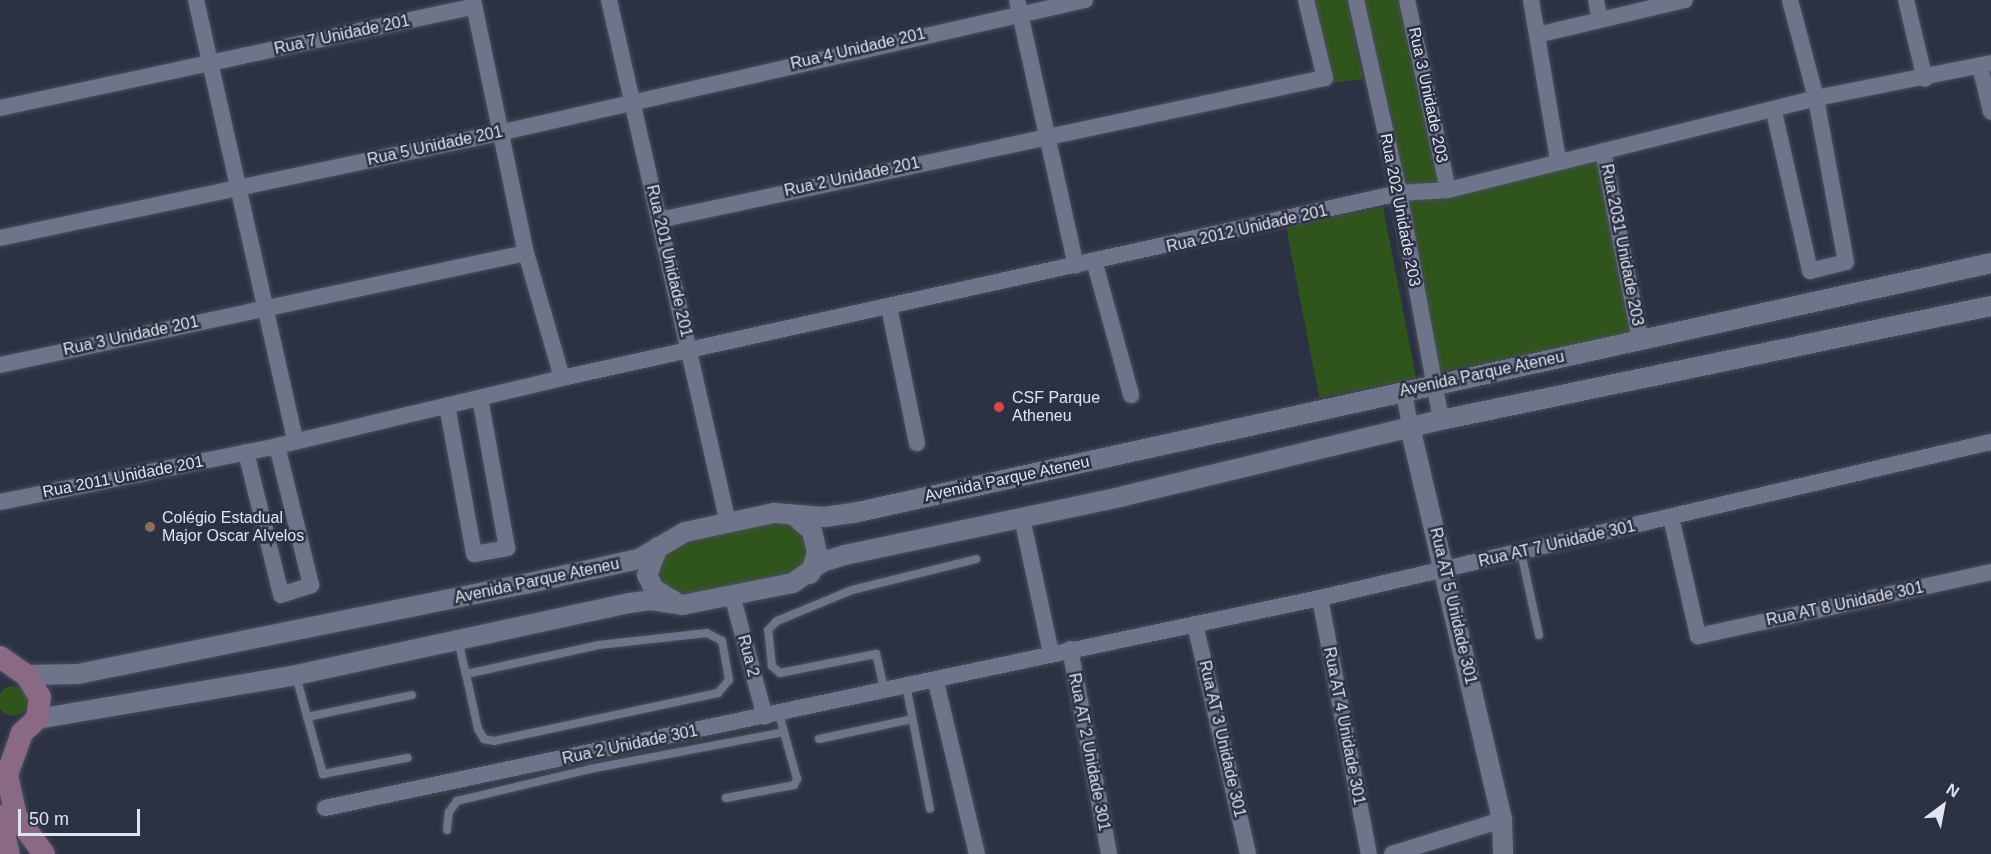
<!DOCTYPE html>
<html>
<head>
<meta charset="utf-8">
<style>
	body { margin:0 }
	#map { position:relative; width:1991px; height:854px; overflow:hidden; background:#2c3143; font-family:Arial,sans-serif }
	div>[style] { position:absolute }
	.green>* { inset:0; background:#2f541c; transform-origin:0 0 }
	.round { border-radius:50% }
	.roads { filter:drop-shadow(0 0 2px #4a4e5c) drop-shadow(0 0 2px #4a4e5c) }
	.service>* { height:8px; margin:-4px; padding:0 4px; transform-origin:4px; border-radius:4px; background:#6e7489 }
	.minor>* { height:16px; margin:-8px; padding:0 8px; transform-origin:8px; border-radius:8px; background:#6e7489 }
	.tertiary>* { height:20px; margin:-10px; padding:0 10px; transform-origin:10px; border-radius:10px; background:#6e7489 }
	.secondary>* { height:22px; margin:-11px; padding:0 11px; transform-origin:11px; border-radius:11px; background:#8a6984 }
	.dots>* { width:16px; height:16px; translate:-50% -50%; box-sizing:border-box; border:3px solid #2c3143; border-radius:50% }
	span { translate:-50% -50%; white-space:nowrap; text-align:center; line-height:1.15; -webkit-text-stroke:5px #2c3143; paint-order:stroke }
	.street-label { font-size:16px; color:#e0e4ef }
	.poi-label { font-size:16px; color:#e0e4ef }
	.left { translate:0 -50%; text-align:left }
	.north { position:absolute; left:1913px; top:776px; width:60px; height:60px; -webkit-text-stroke:4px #2c3143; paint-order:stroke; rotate:32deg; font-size:16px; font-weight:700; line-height:24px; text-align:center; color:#e0e4ef }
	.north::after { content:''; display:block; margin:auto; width:21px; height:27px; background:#e0e4ef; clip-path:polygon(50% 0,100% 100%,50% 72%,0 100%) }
	.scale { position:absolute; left:18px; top:809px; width:122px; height:27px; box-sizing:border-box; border:3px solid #e0e4ef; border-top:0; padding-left:8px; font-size:18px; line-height:21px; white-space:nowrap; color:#e0e4ef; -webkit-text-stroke:4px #2c3143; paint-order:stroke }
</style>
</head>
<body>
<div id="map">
	<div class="green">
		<div style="clip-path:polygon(1312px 0,1347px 0,1363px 79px,1331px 83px)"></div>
		<div style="clip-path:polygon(1360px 0,1400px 0,1441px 181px,1406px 186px)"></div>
		<div style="left:1597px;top:159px;width:179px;height:198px;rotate:79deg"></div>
		<div style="left:1383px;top:207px;width:175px;height:99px;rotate:79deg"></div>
		<div style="clip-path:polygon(776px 521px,792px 525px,804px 537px,807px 553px,797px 573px,682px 600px,659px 586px,656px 559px,664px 547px)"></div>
		<div class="round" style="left:-2px;top:686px;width:30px;height:30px"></div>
	</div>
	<div class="roads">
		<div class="service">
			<div style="left:1521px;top:552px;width:85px;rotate:77.8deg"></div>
			<div style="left:458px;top:640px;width:35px;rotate:77deg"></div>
			<div style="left:466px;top:674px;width:56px;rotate:77.7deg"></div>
			<div style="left:478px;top:729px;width:12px;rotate:59deg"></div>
			<div style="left:484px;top:739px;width:10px;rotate:11deg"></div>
			<div style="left:494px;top:741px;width:229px;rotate:-12.1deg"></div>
			<div style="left:718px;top:693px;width:17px;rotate:-50deg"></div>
			<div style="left:729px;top:680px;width:40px;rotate:-100deg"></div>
			<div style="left:722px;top:641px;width:17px;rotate:-152deg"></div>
			<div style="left:707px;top:633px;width:109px;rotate:173.7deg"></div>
			<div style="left:599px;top:645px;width:136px;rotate:167.7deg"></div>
			<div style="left:296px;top:676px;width:102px;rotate:74.6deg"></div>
			<div style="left:323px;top:774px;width:86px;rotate:-10.8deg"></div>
			<div style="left:906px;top:685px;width:126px;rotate:79deg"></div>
			<div style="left:884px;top:688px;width:35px;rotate:-103deg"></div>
			<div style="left:876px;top:654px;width:98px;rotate:168.8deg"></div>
			<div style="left:780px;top:673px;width:11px;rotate:-139deg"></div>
			<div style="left:772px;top:666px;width:36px;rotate:-96deg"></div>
			<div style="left:768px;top:630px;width:13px;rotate:-45deg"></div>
			<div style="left:777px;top:621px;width:81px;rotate:-22.5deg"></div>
			<div style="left:852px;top:590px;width:128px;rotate:-14deg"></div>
			<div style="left:307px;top:717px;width:107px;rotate:-11.8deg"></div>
			<div style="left:819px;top:739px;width:95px;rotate:-12.1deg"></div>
			<div style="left:726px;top:798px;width:69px;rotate:-10.8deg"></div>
			<div style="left:794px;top:785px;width:7px;rotate:-63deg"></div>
			<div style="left:797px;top:779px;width:67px;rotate:-105.5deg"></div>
			<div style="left:447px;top:830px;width:18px;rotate:-84deg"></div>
			<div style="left:449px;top:812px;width:14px;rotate:-54deg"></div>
			<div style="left:457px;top:801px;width:137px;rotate:-13.5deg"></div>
			<div style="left:590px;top:769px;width:197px;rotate:-10.8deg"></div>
		</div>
		<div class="minor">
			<div style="left:196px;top:0;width:450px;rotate:77.3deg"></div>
			<div style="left:473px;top:0;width:258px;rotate:78.2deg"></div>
			<div style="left:526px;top:253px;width:130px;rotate:73.9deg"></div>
			<div style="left:609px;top:0;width:536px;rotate:77.18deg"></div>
			<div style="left:1017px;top:0;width:272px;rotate:77.5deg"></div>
			<div style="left:1356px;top:0;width:198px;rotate:77.4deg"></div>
			<div style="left:1399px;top:193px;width:231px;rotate:79.5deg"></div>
			<div style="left:1407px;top:0;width:194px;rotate:77.8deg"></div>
			<div style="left:1531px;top:0;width:162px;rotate:80.4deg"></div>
			<div style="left:1596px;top:0;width:20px;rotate:79deg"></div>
			<div style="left:1906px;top:0;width:81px;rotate:76.5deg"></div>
			<div style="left:1537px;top:35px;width:152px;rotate:-13.3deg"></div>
			<div style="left:1980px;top:66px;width:47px;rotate:76.6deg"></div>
			<div style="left:0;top:108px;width:485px;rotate:-12.1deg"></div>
			<div style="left:1774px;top:112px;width:163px;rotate:77.2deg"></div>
			<div style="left:1810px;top:271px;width:37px;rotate:-14deg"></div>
			<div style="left:1846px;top:262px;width:167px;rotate:-100.4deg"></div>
			<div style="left:1816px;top:98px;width:101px;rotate:-104.9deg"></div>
			<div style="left:1603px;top:151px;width:192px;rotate:78.9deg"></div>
			<div style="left:659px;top:220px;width:681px;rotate:-12.04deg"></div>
			<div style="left:1325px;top:78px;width:80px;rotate:-103.7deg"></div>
			<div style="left:0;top:238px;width:510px;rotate:-11.88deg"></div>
			<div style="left:499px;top:133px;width:601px;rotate:-12.79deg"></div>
			<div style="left:1095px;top:264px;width:136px;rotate:74.6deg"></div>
			<div style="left:889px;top:307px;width:139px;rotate:78.4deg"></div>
			<div style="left:0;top:365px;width:538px;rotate:-12.02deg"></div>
			<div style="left:1404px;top:392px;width:36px;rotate:80deg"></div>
			<div style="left:447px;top:405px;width:151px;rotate:79.7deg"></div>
			<div style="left:474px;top:554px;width:34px;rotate:-10deg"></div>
			<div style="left:507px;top:548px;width:152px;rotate:-100.2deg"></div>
			<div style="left:246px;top:452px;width:147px;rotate:76.2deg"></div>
			<div style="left:281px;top:595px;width:32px;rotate:-18deg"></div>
			<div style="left:311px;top:585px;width:143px;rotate:-103.7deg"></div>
			<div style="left:0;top:502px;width:283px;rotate:-11.4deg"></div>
			<div style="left:277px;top:446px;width:293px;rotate:-13.4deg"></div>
			<div style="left:562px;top:378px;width:857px;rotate:-12.46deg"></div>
			<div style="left:1399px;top:193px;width:49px;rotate:-3.5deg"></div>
			<div style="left:1448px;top:190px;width:379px;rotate:-14deg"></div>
			<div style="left:1816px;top:98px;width:178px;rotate:-11.3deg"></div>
			<div style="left:1671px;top:517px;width:122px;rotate:77.2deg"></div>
			<div style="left:1698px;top:636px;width:300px;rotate:-12.3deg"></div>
			<div style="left:1022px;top:518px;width:138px;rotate:77.9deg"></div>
			<div style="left:732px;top:595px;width:126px;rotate:74.9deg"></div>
			<div style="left:1320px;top:598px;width:261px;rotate:79.2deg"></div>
			<div style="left:1195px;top:624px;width:236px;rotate:77deg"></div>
			<div style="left:1070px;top:649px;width:209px;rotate:79.2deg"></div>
			<div style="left:936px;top:682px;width:177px;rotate:76.6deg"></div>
			<div style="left:325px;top:808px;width:1017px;rotate:-11.92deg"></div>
			<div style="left:1320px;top:598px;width:689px;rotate:-13.09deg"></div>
			<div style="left:1392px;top:854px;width:115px;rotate:-17.2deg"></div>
		</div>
		<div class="tertiary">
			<div style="left:1410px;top:427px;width:404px;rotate:76.8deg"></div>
			<div style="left:1502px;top:820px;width:34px;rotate:88deg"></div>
			<div style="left:794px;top:515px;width:24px;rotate:42deg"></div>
			<div style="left:812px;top:531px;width:23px;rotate:77deg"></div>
			<div style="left:817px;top:553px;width:22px;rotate:108deg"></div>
			<div style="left:658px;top:547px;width:30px;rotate:111deg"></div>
			<div style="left:647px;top:575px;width:16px;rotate:63deg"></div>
			<div style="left:654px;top:589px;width:23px;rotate:31deg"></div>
			<div style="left:26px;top:675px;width:52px;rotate:-1.1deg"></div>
			<div style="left:78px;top:674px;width:456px;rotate:-11.4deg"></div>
			<div style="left:525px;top:584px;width:117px;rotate:-12.4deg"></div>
			<div style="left:639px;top:559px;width:53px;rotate:-30.4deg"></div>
			<div style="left:685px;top:532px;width:91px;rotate:-12.1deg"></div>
			<div style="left:774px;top:513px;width:50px;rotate:4.6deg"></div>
			<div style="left:824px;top:517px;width:34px;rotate:-8deg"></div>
			<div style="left:858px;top:512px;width:1160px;rotate:-12.39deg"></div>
			<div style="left:37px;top:719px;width:263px;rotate:-9.6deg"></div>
			<div style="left:296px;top:675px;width:342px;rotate:-12.2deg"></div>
			<div style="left:630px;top:603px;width:21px;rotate:-8deg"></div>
			<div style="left:651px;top:600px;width:31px;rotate:9deg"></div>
			<div style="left:682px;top:605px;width:113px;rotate:-11.2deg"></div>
			<div style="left:793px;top:583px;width:36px;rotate:-36deg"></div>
			<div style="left:822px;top:562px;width:24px;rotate:-17deg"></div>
			<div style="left:845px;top:555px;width:285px;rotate:-11.9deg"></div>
			<div style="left:1124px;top:496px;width:326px;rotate:-13.5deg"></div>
			<div style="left:1441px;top:420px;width:562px;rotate:-11.71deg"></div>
		</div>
		<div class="secondary">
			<div style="left:0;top:657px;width:32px;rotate:35deg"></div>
			<div style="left:26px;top:675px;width:26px;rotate:58deg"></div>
			<div style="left:40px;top:697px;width:22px;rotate:98deg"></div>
			<div style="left:37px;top:719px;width:21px;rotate:137deg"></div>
			<div style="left:22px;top:733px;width:45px;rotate:109.7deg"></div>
			<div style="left:7px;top:775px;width:42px;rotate:77.6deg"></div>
			<div style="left:16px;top:816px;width:47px;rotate:53.6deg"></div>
			<div style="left:0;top:816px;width:39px;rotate:77deg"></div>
		</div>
	</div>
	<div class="dots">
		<div style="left:999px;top:407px;background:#e0444e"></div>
		<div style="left:150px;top:527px;background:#8d6e63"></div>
	</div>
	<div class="street-label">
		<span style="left:342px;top:35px;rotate:-12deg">Rua 7 Unidade 201</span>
		<span style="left:858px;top:49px;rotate:-13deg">Rua 4 Unidade 201</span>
		<span style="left:1428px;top:95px;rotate:78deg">Rua 3 Unidade 203</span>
		<span style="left:435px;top:146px;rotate:-12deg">Rua 5 Unidade 201</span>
		<span style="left:852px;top:177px;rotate:-12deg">Rua 2 Unidade 201</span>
		<span style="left:1400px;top:210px;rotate:79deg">Rua 202 Unidade 203</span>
		<span style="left:1247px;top:229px;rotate:-13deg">Rua 2012 Unidade 201</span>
		<span style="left:1622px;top:245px;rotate:79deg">Rua 2031 Unidade 203</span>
		<span style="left:669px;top:261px;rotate:77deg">Rua 201 Unidade 201</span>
		<span style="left:131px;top:336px;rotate:-12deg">Rua 3 Unidade 201</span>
		<span style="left:1482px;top:374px;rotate:-12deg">Avenida Parque Ateneu</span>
		<span style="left:123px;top:477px;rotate:-11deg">Rua 2011 Unidade 201</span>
		<span style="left:1007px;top:479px;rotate:-12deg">Avenida Parque Ateneu</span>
		<span style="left:1557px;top:544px;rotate:-13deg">Rua AT 7 Unidade 301</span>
		<span style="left:537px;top:581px;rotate:-12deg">Avenida Parque Ateneu</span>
		<span style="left:1845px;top:604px;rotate:-12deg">Rua AT 8 Unidade 301</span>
		<span style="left:1453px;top:606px;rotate:77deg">Rua AT 5 Unidade 301</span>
		<span style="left:748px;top:656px;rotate:75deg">Rua 2</span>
		<span style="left:1344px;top:726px;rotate:79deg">Rua AT 4 Unidade 301</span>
		<span style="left:1222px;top:739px;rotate:77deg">Rua AT 3 Unidade 301</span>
		<span style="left:630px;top:745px;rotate:-12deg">Rua 2 Unidade 301</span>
		<span style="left:1089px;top:752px;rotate:79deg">Rua AT 2 Unidade 301</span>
	</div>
	<div class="poi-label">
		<span class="left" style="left:1012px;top:407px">CSF Parque<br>Atheneu</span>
		<span class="left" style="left:162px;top:527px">Colégio Estadual<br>Major Oscar Alvelos</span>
	</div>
	<div class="north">N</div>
	<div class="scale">50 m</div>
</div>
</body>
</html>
